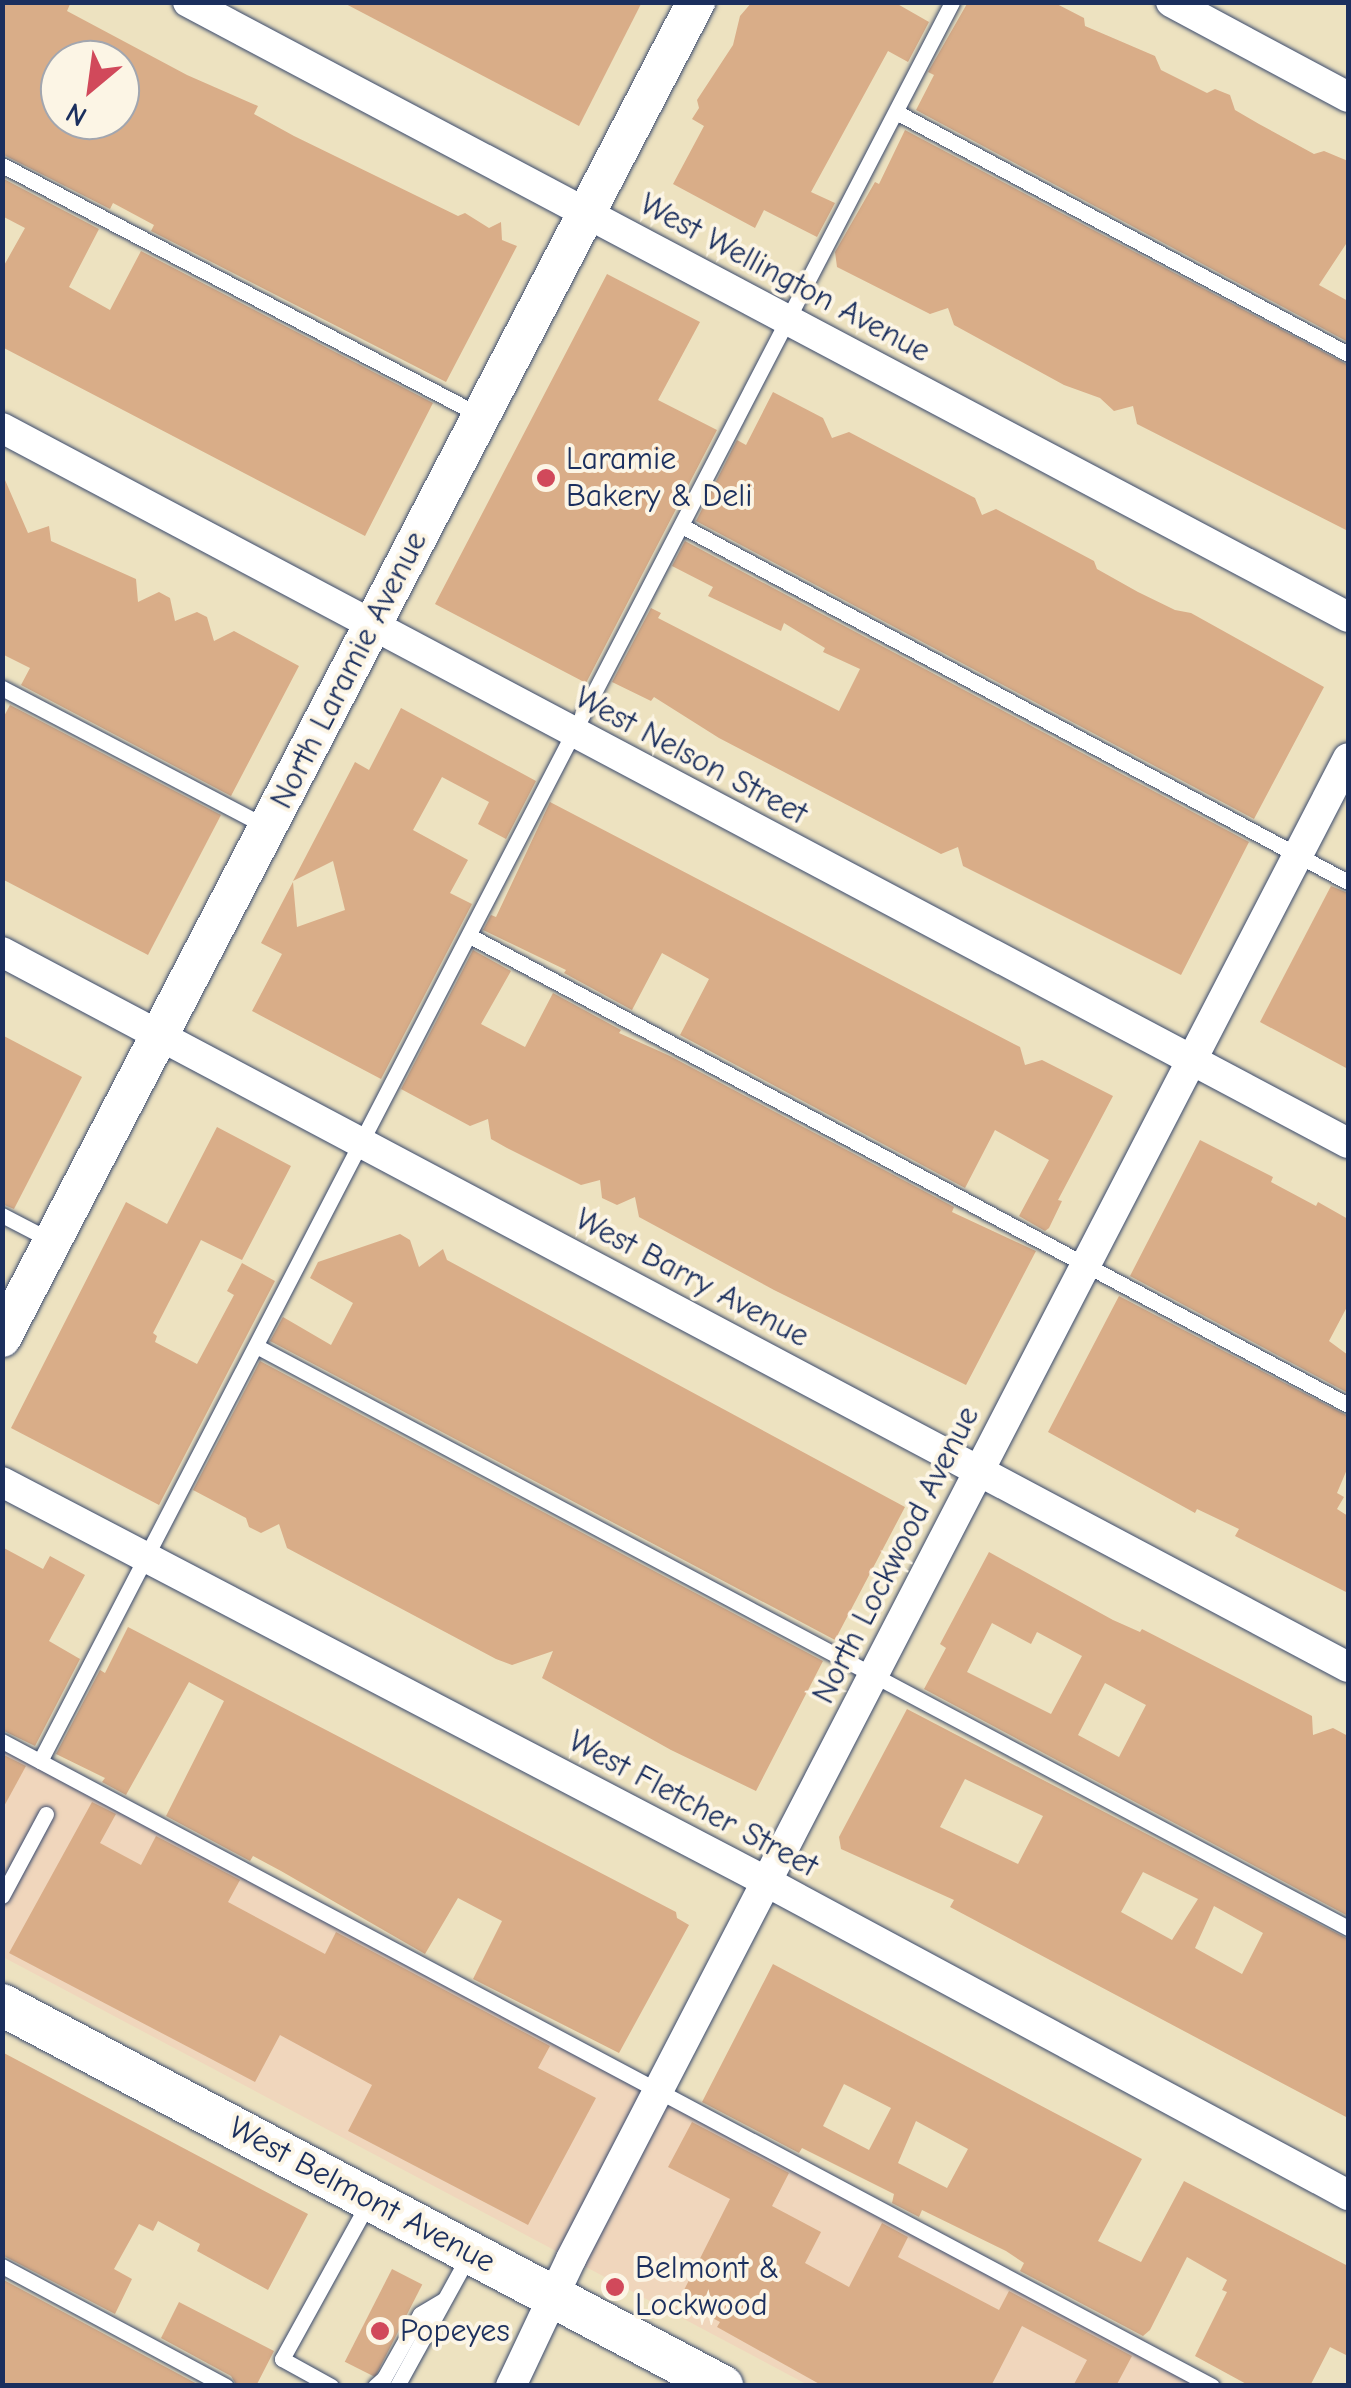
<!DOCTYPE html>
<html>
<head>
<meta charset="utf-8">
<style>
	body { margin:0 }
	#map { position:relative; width:1351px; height:2388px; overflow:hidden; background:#ede2c0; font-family:"Comic Neue",sans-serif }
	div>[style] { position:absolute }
	.built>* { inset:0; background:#f0d6bc }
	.building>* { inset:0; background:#d9ad88; transform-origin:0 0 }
	.roads { filter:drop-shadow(0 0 2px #3a4a6d) drop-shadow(0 0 2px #3a4a6d) }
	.service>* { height:15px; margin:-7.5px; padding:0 7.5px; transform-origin:7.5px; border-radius:7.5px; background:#fff }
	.minor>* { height:30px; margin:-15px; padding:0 15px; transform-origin:15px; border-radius:15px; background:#fff }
	.tertiary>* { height:38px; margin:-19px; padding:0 19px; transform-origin:19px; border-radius:19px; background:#fff }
	.secondary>* { height:42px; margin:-21px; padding:0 21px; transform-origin:21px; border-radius:21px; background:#fff }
	.dots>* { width:28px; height:28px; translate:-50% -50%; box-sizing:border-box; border:5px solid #fcf5e5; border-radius:50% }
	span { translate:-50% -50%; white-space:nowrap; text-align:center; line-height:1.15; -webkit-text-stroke:8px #fcf5e5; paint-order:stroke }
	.street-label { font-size:32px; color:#1b2f5e }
	.poi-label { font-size:32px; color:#1b2f5e }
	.left { translate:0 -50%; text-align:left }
	.frame { position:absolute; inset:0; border:5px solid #1b2f5e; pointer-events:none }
	.north { position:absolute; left:40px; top:40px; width:100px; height:100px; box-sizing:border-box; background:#fcf5e5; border:2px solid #a2a6af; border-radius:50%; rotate:209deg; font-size:28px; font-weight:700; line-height:40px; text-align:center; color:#1b2f5e }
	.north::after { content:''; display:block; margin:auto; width:35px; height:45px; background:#d1495b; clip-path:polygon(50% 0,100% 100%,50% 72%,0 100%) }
</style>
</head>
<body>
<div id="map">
	<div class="built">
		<div style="clip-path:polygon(2px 1748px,1209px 2385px,808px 2385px,3px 1957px)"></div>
	</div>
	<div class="building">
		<div style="clip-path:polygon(evenodd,2px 2px,71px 2px,67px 11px,187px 75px,258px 106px,254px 114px,294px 136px,458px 216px,465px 213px,489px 228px,501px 222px,502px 240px,517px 246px,446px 382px,151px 231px,154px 225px,113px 203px,110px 209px,2px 154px,2px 2px,60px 60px,120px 60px,120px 120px,60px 120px,60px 60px)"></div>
		<div style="clip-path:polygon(342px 2px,642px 2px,579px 126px)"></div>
		<div style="clip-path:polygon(752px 2px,894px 2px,929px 22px,908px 62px,888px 51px,811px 192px,835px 203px,817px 237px,764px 210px,755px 228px,673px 184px,704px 126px,692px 119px,699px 108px,697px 100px,733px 45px,740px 16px)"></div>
		<div style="clip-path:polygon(968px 2px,1053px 2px,1084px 18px,1085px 26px,1155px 56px,1161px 70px,1207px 93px,1215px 89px,1230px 95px,1235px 110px,1259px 124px,1314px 154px,1324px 151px,1348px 161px,1348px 241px,1319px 285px,1348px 301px,1348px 342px,916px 110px,934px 75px,928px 72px)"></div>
		<div style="clip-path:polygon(905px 130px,1348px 365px,1348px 531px,1137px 424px,1133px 406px,1114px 411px,1100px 398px,1064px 385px,954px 325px,948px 308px,930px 314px,837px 267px,835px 252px,875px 182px,879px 184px)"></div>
		<div style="clip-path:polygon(2px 178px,99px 229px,69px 287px,110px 310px,141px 251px,433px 403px,365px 536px,2px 347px,2px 269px,25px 228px,2px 216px)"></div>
		<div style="clip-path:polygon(607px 274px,700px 322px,658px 400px,717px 430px,586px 683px,435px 604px)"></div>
		<div style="clip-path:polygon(773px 392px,823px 418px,832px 438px,849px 432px,975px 498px,982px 515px,996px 509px,1094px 561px,1097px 569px,1138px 592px,1175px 610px,1191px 613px,1324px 687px,1254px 819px,696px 521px,737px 440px,746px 445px)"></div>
		<div style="clip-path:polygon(2px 473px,28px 533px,49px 526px,51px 541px,136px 579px,138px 602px,159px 592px,170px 598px,175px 621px,197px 612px,207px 617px,214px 641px,234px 631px,299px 666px,231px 796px,21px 685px,30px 668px,2px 654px)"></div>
		<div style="clip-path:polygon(685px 541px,1249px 842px,1181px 975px,963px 866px,958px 847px,941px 854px,719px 738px,654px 697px,651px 701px,612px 682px,651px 608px,661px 613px,658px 618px,839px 711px,860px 669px,823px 652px,825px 648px,784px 623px,781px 631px,708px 596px,713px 587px,672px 566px)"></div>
		<div style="clip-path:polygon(10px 705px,221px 815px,148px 955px,2px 879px,2px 720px)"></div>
		<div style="clip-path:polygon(401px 708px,536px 781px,506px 839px,478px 824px,489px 802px,442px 777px,413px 830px,468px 860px,450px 893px,472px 904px,381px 1079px,252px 1011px,282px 954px,261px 943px,293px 882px,297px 927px,345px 910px,333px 861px,293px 881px,355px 762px,369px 770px)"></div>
		<div style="clip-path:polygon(550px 802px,1014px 1044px,1020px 1047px,1025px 1065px,1042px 1060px,1113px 1096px,1058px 1200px,1062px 1201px,1049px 1228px,1045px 1231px,1019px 1216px,1049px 1160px,995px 1130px,965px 1188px,680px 1035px,709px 979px,662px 953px,632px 1010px,564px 973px,566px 970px,483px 930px,491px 915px,496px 917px)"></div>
		<div style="clip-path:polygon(1331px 886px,1348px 893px,1348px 1069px,1260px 1022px)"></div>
		<div style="clip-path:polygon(473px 950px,511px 971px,481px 1024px,525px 1047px,553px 993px,621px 1030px,619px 1033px,670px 1056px,954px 1207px,952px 1212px,1036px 1251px,966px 1385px,774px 1290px,639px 1217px,635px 1197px,617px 1205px,602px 1198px,600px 1180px,581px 1185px,507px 1148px,491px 1139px,488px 1119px,470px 1126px,401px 1089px)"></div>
		<div style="clip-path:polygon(2px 1035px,82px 1077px,14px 1209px,2px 1204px)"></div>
		<div style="clip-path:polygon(217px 1127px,291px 1166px,242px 1260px,201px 1240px,153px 1333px,157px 1336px,155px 1342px,197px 1364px,234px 1295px,227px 1291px,242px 1263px,275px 1281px,159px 1505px,11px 1428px,126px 1202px,167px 1224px)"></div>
		<div style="clip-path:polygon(1200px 1140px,1273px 1177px,1271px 1182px,1316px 1206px,1318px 1202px,1348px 1219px,1348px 1305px,1329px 1341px,1348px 1355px,1348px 1393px,1130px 1276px)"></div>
		<div style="clip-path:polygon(400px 1234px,410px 1240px,419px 1267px,443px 1249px,447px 1260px,905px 1507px,835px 1640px,270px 1341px,283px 1317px,331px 1345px,353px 1303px,310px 1278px,318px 1262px)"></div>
		<div style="clip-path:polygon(1119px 1296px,1348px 1416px,1348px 1467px,1337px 1493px,1344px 1497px,1337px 1509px,1348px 1516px,1348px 1593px,1235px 1536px,1239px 1529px,1197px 1509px,1195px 1513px,1048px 1432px)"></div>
		<div style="clip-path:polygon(260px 1361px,823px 1661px,756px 1791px,671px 1750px,542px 1678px,553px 1651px,512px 1665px,496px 1659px,287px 1548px,279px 1524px,261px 1533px,249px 1527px,246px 1518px,193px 1490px)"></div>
		<div style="clip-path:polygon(2px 1547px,43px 1569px,50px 1556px,85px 1575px,49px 1641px,80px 1659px,35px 1746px,2px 1730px)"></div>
		<div style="clip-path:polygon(evenodd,989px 1552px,1113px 1620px,1140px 1632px,1142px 1629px,1312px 1716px,1313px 1735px,1333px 1728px,1348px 1736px,1348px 1916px,924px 1689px,946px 1648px,940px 1644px,989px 1552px,992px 1623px,1031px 1644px,1037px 1632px,1082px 1656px,1051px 1714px,967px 1672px,992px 1623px,989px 1552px,1105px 1683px,1146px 1705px,1119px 1757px,1078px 1735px,1105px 1683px)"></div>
		<div style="clip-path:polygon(128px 1627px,676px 1912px,677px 1918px,689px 1925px,619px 2053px,473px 1979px,502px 1921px,458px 1898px,425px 1954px,281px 1871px,253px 1856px,250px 1861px,166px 1816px,224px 1701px,189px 1682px,126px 1795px,102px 1782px,105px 1778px,56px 1754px,100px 1670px,105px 1673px)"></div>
		<div style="clip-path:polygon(evenodd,907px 1709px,1348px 1939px,1348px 2118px,950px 1907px,954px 1900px,841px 1849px,839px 1837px,907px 1709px,965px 1779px,1043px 1816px,1018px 1864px,940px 1827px,965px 1779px,907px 1709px,1143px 1872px,1198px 1899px,1172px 1940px,1121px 1912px,1143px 1872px,907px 1709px,1214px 1906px,1263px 1933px,1242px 1974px,1195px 1948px,1214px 1906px)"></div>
		<div style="clip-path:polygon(2px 1754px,26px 1766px,2px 1810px)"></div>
		<div style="clip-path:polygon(92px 1802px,116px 1814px,100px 1843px,141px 1865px,156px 1836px,240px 1880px,228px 1902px,325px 1954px,336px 1932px,550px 2046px,538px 2068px,596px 2098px,528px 2225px,348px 2131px,372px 2085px,280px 2035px,255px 2082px,9px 1953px)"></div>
		<div style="clip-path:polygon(evenodd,773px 1964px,1142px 2159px,1098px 2241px,1141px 2262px,1184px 2181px,1348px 2266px,1348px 2356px,1330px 2347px,1310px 2386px,1250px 2386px,1195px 2356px,1227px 2292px,1222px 2290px,1227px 2280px,1187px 2257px,1150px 2330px,1143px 2336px,1020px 2271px,1024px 2263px,1006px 2251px,922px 2210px,919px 2217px,892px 2203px,894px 2194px,802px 2148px,799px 2153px,702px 2102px,773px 1964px,844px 2084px,891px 2108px,869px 2150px,823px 2126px,844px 2084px,773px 1964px,916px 2121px,968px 2149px,947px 2188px,898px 2163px,916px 2121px)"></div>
		<div style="clip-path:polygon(2px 2052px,308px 2214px,268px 2290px,197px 2251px,200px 2244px,158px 2221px,153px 2231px,139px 2224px,114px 2269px,132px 2279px,115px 2314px,2px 2255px)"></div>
		<div style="clip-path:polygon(692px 2122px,789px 2173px,772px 2206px,821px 2232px,805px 2263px,849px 2287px,882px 2223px,908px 2237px,898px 2257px,999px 2310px,1009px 2291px,1132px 2356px,1116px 2386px,1073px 2386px,1087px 2360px,1022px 2326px,991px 2386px,823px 2386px,717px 2327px,720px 2322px,679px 2300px,730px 2199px,668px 2167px)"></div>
		<div style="left:392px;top:2269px;width:34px;height:104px;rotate:27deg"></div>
		<div style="clip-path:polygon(2px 2279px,201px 2386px,2px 2386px)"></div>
		<div style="clip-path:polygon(179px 2302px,274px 2351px,256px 2386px,237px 2386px,231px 2376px,161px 2338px)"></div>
	</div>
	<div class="roads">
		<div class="service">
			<div style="left:896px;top:112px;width:513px;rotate:28.16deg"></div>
			<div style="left:2px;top:165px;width:541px;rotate:27.65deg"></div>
			<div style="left:682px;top:526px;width:755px;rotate:28.13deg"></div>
			<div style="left:2px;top:688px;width:299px;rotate:27.7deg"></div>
			<div style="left:470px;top:936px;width:995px;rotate:28.11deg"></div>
			<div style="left:2px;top:1215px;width:56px;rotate:27.5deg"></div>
			<div style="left:258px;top:1347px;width:1235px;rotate:28.06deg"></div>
			<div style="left:2px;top:1741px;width:1371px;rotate:28.06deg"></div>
			<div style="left:40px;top:1761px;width:1981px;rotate:-62.59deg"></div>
			<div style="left:2px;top:1896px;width:93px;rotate:-61.8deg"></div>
			<div style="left:2px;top:2266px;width:254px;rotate:28.2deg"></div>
			<div style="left:331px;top:2386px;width:56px;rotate:-151.1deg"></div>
			<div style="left:282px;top:2359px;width:178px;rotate:-61.1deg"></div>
			<div style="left:375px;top:2386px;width:12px;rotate:-42deg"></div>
			<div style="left:384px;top:2378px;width:73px;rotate:-60.6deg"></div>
			<div style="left:420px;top:2314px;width:26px;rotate:-31deg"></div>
			<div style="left:397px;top:2386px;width:152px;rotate:-61.2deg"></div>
		</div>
		<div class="minor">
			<div style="left:188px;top:2px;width:1313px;rotate:27.93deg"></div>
			<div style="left:1171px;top:2px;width:201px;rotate:28.2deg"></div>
			<div style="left:2px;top:428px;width:1524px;rotate:27.98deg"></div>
			<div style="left:2px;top:952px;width:1524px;rotate:27.98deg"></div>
			<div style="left:2px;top:1482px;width:863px;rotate:27.6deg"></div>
			<div style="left:767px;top:1882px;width:660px;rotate:28.31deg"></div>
			<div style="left:511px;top:2386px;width:140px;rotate:-64.7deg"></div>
			<div style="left:571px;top:2259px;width:1690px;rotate:-62.63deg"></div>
		</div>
		<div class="tertiary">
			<div style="left:2px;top:1338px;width:1506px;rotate:-62.55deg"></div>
		</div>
		<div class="secondary">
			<div style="left:2px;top:2005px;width:815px;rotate:27.89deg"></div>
		</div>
	</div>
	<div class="dots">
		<div style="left:546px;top:478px;background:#d1495b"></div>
		<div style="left:615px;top:2287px;background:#d1495b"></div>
		<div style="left:380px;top:2331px;background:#d1495b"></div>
	</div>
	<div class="street-label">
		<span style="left:785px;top:278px;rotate:28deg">West Wellington Avenue</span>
		<span style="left:349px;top:670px;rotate:-63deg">North Laramie Avenue</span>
		<span style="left:691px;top:756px;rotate:28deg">West Nelson Street</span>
		<span style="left:692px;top:1278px;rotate:28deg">West Barry Avenue</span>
		<span style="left:896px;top:1555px;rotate:-63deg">North Lockwood Avenue</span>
		<span style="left:693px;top:1804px;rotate:28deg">West Fletcher Street</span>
		<span style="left:362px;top:2195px;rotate:28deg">West Belmont Avenue</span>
	</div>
	<div class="poi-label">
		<span class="left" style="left:566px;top:478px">Laramie<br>Bakery &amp; Deli</span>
		<span class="left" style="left:635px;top:2287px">Belmont &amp;<br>Lockwood</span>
		<span class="left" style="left:400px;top:2331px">Popeyes</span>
	</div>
	<div class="frame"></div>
	<div class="north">N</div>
</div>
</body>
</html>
